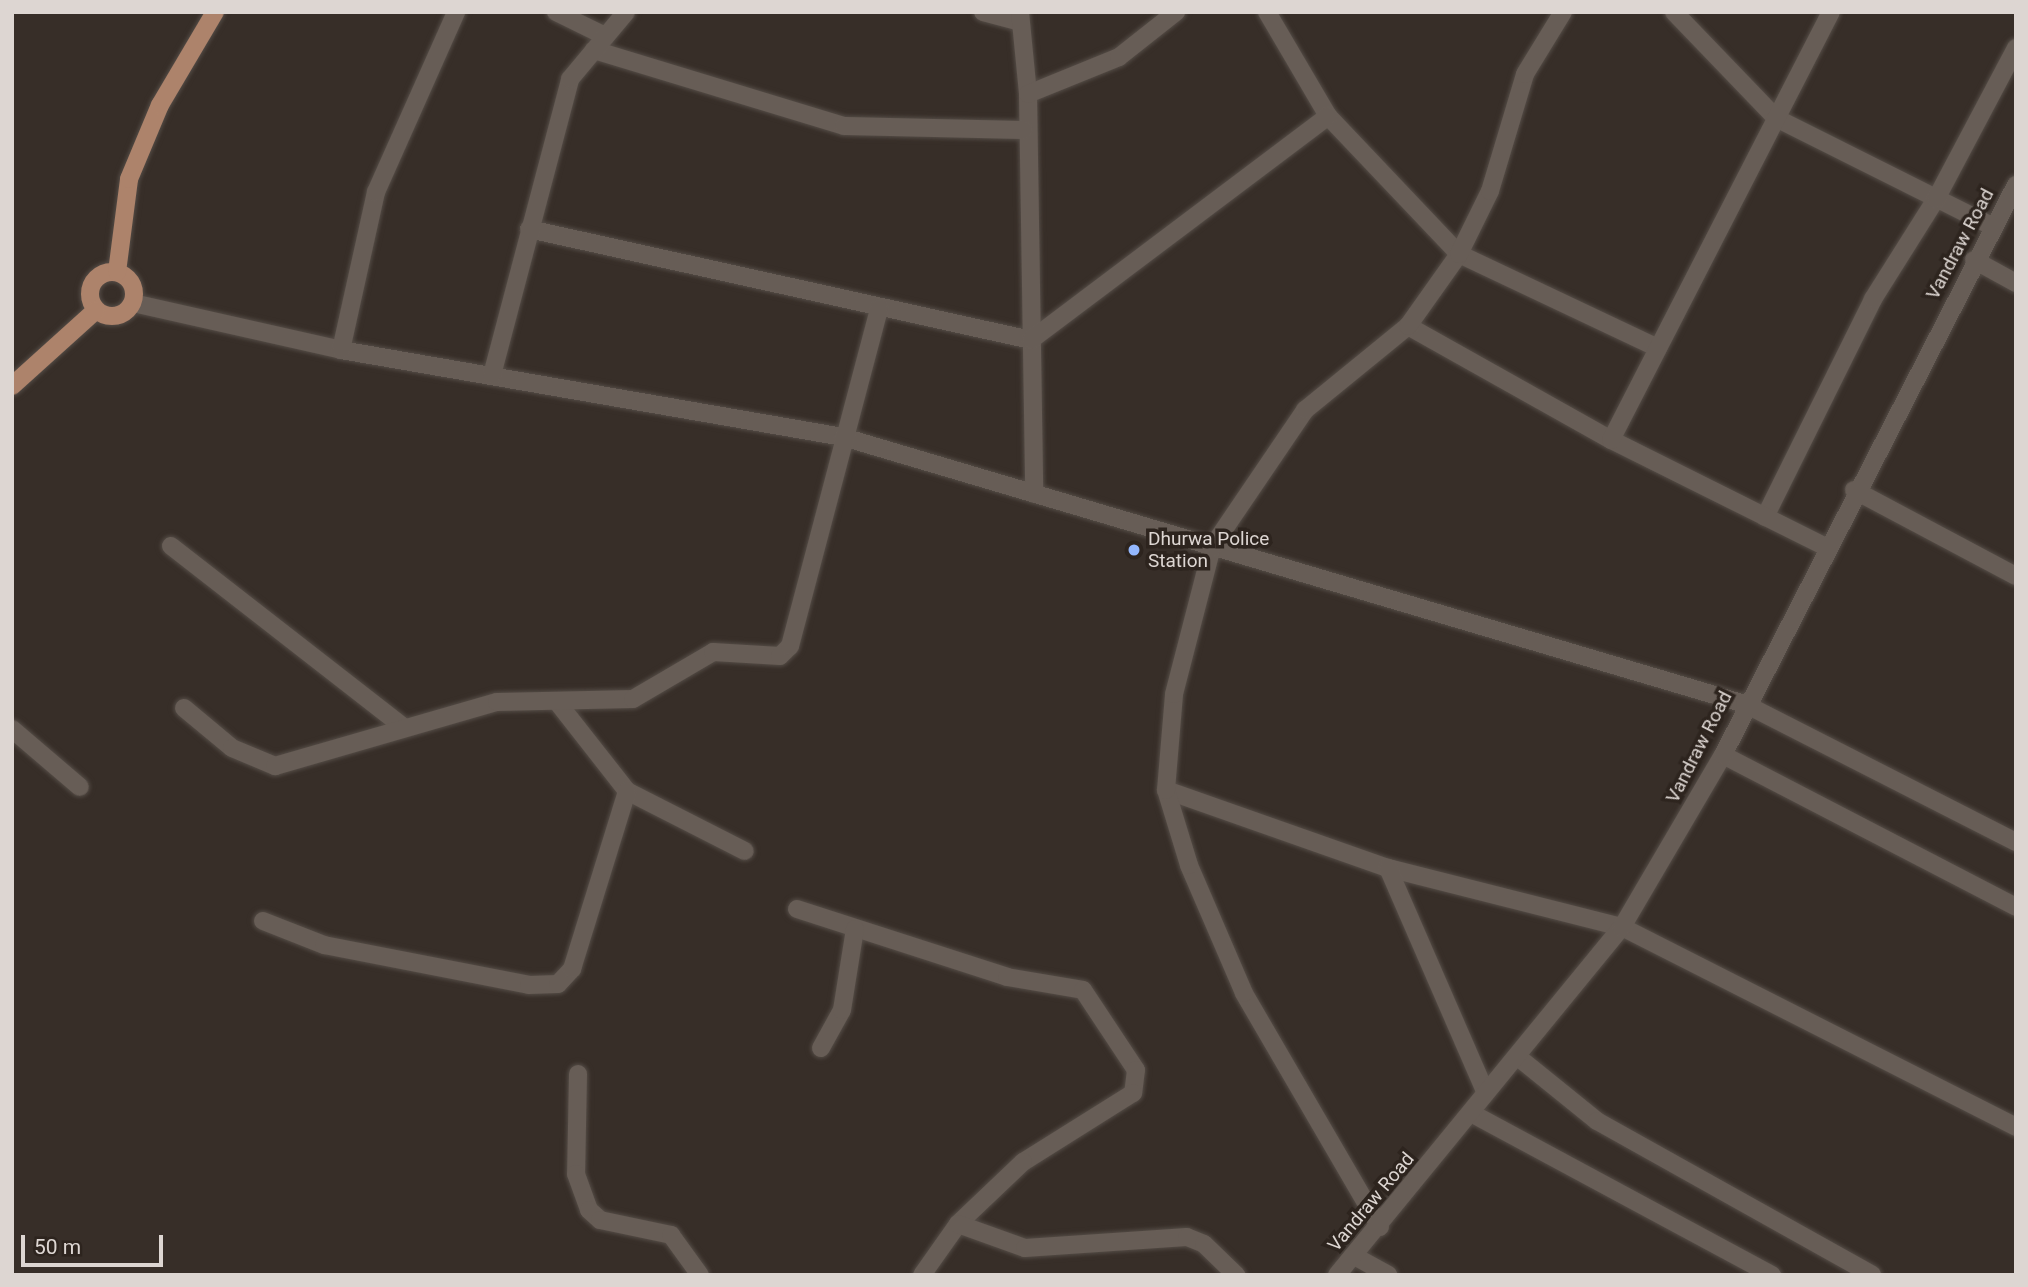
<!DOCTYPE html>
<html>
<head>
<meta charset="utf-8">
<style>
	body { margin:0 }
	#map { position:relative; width:2028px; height:1287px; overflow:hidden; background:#372e28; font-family:Roboto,sans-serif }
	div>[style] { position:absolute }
	.roads { filter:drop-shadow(0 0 2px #544c46) drop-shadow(0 0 2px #544c46) }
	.minor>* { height:18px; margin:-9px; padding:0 9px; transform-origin:9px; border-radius:9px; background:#675d56 }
	.major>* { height:18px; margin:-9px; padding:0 9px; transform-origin:9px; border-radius:9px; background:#ad836b }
	.major>.ring { margin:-9px; padding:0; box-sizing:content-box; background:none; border:18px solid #ad836b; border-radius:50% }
	.dots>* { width:19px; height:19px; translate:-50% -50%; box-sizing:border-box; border:4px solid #2d241e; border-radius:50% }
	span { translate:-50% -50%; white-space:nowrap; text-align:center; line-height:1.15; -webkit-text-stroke:7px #2d241e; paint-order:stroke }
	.street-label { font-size:19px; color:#ddd6d2 }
	.poi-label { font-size:19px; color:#ddd6d2 }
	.left { translate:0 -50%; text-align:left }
	.frame { position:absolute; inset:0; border:14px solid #ddd6d2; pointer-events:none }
	.scale { position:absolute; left:21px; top:1235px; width:142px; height:32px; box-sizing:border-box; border:4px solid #ddd6d2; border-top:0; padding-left:9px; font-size:21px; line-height:24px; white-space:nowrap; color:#ddd6d2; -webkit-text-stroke:5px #2d241e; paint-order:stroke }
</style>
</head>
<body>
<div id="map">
	<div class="roads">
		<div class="minor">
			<div style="left:556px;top:12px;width:55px;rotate:26.1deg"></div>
			<div style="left:983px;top:12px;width:38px;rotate:15deg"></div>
			<div style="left:1020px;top:12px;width:82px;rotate:84.4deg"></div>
			<div style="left:1028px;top:94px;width:400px;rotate:89.1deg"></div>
			<div style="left:1267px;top:12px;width:121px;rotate:59.6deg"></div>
			<div style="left:1328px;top:116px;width:190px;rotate:46.5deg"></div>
			<div style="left:1459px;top:254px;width:220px;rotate:25.3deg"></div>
			<div style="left:1674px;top:12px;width:147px;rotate:46.1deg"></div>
			<div style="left:1776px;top:118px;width:244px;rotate:26.6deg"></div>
			<div style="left:594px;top:50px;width:261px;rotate:16.9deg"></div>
			<div style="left:844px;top:126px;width:180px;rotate:1.3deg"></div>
			<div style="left:1028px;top:94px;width:98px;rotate:-22.1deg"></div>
			<div style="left:1119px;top:57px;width:73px;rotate:-38.3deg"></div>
			<div style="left:529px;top:229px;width:514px;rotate:12.47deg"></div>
			<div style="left:1031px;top:340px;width:372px;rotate:-37deg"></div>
			<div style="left:1974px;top:260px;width:48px;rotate:28.7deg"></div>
			<div style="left:133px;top:303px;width:213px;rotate:12.7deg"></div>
			<div style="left:341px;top:350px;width:509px;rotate:9.83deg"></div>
			<div style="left:843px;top:437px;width:941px;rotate:16.49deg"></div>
			<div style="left:1745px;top:704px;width:304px;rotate:27deg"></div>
			<div style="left:1408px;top:326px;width:233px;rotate:29.3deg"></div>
			<div style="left:341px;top:350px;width:162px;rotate:-77.5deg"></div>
			<div style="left:376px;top:192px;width:197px;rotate:-66deg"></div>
			<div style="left:492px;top:375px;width:306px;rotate:-75.2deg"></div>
			<div style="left:570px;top:79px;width:87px;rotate:-50.1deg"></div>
			<div style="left:1854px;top:490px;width:183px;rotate:28deg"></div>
			<div style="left:1765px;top:517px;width:243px;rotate:-63.6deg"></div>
			<div style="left:1873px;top:299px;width:118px;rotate:-57.8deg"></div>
			<div style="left:1936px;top:199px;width:171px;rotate:-62.1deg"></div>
			<div style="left:171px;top:546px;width:296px;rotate:37.9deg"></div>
			<div style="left:1826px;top:547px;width:240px;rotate:-153.5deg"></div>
			<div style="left:1611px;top:440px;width:481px;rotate:-62.8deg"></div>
			<div style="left:558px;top:703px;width:112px;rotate:51.9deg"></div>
			<div style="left:627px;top:791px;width:132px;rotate:27deg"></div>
			<div style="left:184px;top:708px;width:62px;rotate:39.8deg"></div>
			<div style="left:232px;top:748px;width:47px;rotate:22.7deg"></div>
			<div style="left:275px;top:766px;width:231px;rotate:-16.1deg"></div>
			<div style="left:497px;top:702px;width:136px;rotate:-1.3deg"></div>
			<div style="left:633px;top:699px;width:93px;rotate:-30.4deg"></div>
			<div style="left:713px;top:652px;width:67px;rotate:3.4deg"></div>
			<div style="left:780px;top:656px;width:14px;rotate:-45deg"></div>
			<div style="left:790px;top:646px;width:349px;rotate:-75.2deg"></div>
			<div style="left:12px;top:729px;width:89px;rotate:40.5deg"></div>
			<div style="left:1723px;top:755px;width:330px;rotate:27.4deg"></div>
			<div style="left:1166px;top:790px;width:235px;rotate:19.4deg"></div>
			<div style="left:1388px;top:868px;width:241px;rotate:14.2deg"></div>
			<div style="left:1622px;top:927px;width:442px;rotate:26.9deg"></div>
			<div style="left:1388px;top:868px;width:245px;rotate:66.5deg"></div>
			<div style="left:797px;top:909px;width:221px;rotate:17.9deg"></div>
			<div style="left:1007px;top:977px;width:77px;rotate:9.7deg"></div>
			<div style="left:1083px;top:990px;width:96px;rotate:56.5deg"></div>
			<div style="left:1136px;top:1070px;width:23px;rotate:97deg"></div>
			<div style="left:1133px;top:1093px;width:130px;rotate:147.9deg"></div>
			<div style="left:1023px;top:1162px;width:90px;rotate:136.4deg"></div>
			<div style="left:958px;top:1224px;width:62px;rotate:125.2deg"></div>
			<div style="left:263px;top:921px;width:66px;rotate:21.5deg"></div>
			<div style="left:324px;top:945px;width:209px;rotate:11deg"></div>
			<div style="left:529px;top:985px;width:29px;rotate:-2deg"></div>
			<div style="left:558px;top:984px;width:21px;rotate:-47deg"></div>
			<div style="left:572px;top:969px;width:186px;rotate:-72.8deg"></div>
			<div style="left:821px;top:1048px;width:43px;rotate:-61.1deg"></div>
			<div style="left:842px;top:1010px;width:82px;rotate:-80.9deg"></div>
			<div style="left:1519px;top:1058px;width:100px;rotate:38.9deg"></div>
			<div style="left:1597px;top:1121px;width:315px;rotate:29.2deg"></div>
			<div style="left:578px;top:1074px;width:100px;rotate:91.1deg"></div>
			<div style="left:576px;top:1174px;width:38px;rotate:70deg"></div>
			<div style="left:589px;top:1210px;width:15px;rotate:42deg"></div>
			<div style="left:600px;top:1220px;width:73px;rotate:11.9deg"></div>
			<div style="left:671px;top:1235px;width:49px;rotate:54.1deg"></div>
			<div style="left:1471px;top:1113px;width:342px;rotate:28.3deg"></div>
			<div style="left:958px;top:1224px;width:71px;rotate:19.7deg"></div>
			<div style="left:1025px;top:1248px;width:162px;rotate:-3.9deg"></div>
			<div style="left:1187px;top:1237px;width:18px;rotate:22deg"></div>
			<div style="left:1204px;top:1244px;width:45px;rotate:44.1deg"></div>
			<div style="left:1380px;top:1227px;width:271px;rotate:-120.2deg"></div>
			<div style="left:1244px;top:993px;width:139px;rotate:-113.3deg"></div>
			<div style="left:1189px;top:865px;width:78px;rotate:-107deg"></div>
			<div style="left:1166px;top:790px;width:96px;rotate:-85.2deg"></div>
			<div style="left:1174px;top:694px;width:152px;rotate:-75.5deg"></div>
			<div style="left:1212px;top:547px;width:166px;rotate:-55.8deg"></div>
			<div style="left:1305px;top:410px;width:133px;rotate:-39.2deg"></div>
			<div style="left:1408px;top:326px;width:88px;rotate:-54.7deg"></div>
			<div style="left:1459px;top:254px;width:70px;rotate:-63.8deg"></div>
			<div style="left:1490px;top:191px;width:122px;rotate:-73.3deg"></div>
			<div style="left:1525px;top:74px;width:73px;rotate:-58.5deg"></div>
			<div style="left:1356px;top:1257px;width:37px;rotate:29deg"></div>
			<div style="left:1337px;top:1275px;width:450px;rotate:-50.7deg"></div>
			<div style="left:1622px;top:927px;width:199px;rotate:-59.6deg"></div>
			<div style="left:1723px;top:755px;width:641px;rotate:-62.8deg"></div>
		</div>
		<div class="major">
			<div class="ring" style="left:90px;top:272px;width:26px;height:26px"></div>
			<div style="left:117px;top:272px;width:94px;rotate:-82.6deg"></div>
			<div style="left:129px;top:179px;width:80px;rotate:-67.3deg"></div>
			<div style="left:160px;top:105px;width:108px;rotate:-59.4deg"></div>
			<div style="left:12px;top:386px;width:113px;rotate:-42.1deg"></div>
		</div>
	</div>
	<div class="dots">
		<div style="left:1134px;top:550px;background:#93b7fd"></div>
	</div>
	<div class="street-label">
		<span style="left:1960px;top:244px;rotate:-62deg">Vandraw Road</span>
		<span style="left:1699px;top:747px;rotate:-63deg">Vandraw Road</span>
		<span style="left:1371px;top:1202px;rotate:-50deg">Vandraw Road</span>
	</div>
	<div class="poi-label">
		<span class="left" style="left:1148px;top:550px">Dhurwa Police<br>Station</span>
	</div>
	<div class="frame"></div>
	<div class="scale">50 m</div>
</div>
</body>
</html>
